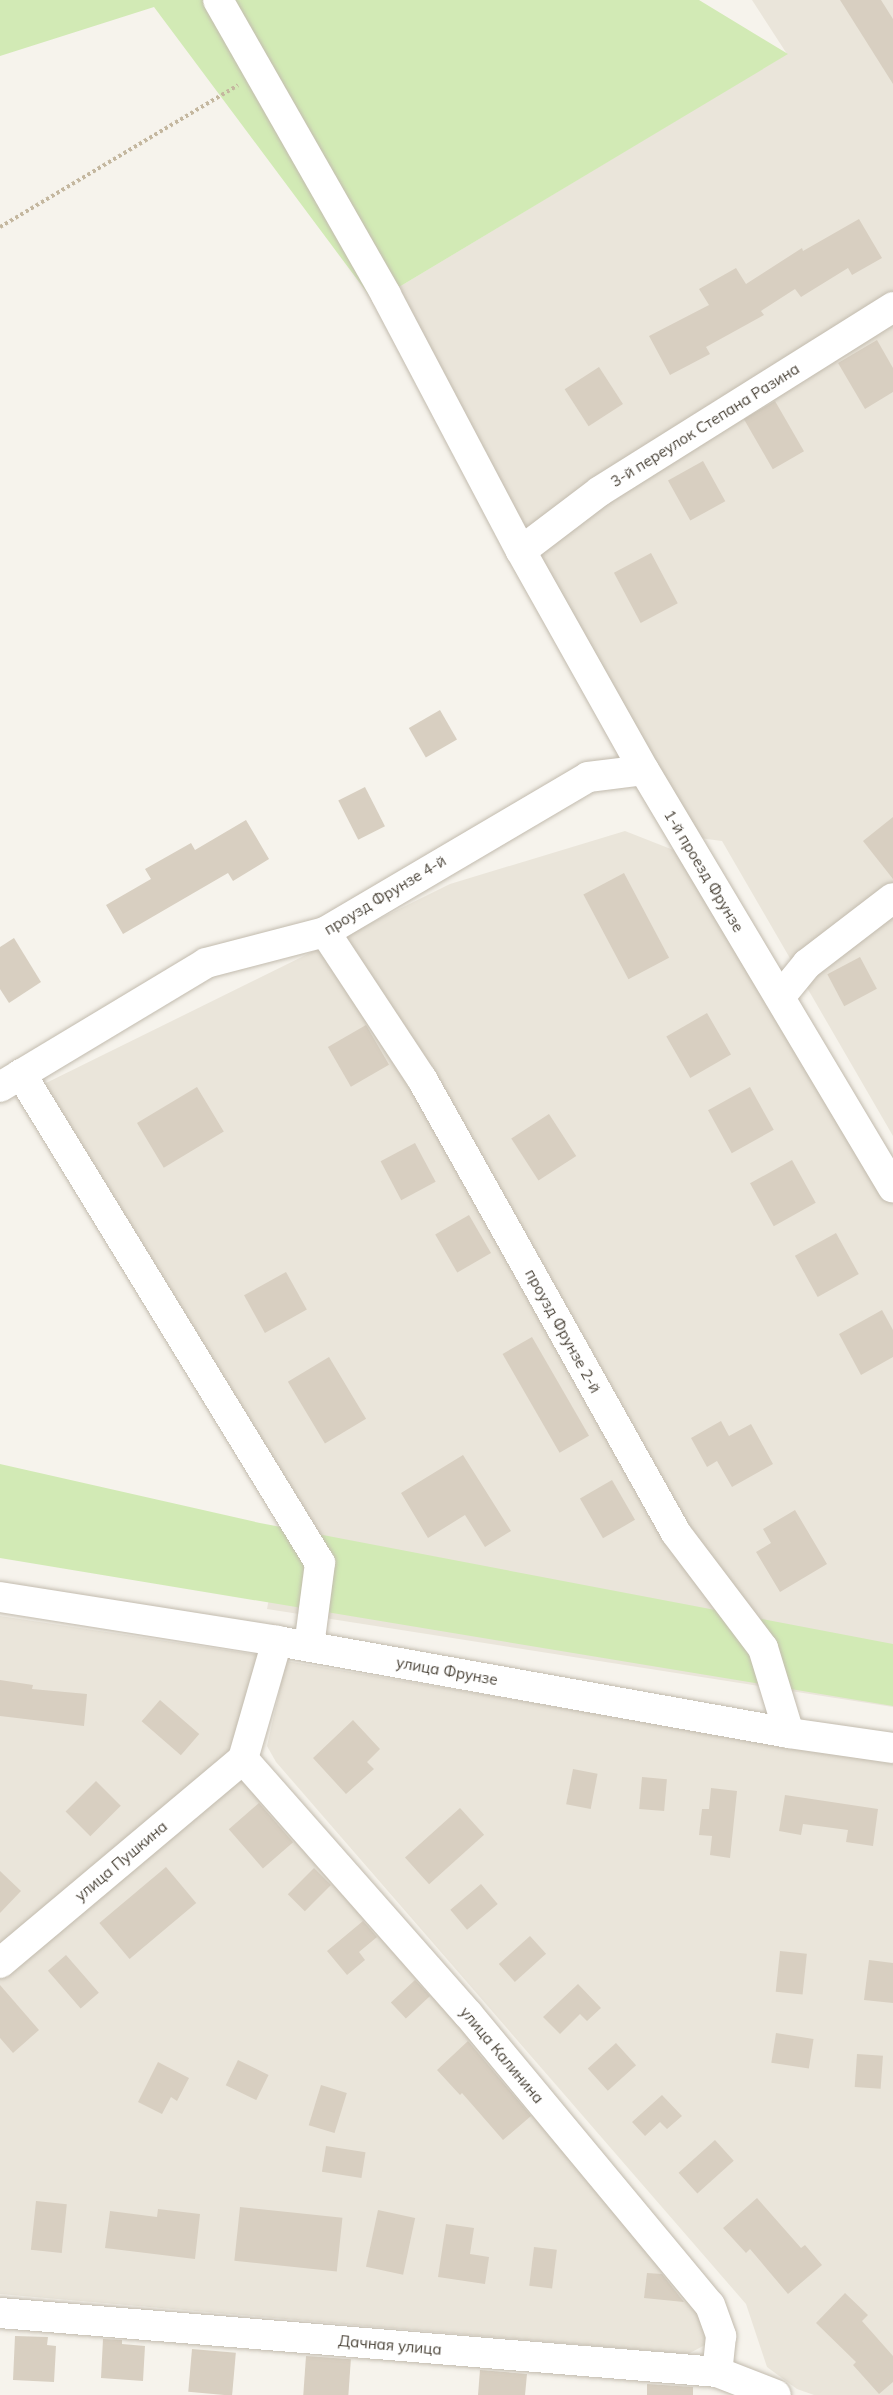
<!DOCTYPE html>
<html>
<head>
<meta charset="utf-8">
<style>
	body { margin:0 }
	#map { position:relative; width:893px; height:2395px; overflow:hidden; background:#f6f3ec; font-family:Mulish,sans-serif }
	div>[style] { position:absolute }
	.residential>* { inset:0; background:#eae5da }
	.green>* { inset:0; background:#d2eab5 }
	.building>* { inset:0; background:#d8cfc1; transform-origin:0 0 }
	.path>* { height:4px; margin-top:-2px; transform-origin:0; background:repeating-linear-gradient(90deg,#c4b79f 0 3px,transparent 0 6px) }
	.roads { filter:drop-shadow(0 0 2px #c2bbae) drop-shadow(0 0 2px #c2bbae) }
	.minor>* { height:30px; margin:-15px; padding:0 15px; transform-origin:15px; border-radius:15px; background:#fff }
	span { translate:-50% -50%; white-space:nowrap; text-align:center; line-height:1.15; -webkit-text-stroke:4.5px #fff; paint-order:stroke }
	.street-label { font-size:15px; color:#4b4439 }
</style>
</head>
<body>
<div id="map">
	<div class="residential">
		<div style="clip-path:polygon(752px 0,893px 0,893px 1136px,722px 841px,677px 835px,374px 302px,787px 54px)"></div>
		<div style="clip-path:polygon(625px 831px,709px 864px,893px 1190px,893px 1707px,267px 1609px,289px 1493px,44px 1084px,450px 884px)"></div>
		<div style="clip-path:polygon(0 1616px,266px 1656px,249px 1743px,0 1945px)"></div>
		<div style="clip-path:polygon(286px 1661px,893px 1764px,893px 2395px,814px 2395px,797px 2389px,767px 2367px,746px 2304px,276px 1762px,267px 1746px)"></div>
		<div style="clip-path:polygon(239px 1774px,711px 2302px,705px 2345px,688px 2354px,0 2294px,0 1975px)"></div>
	</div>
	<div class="green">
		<div style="clip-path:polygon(0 0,699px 0,788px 54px,374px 302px,154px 7px,0 56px)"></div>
		<div style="clip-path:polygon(0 1464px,260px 1523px,893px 1644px,893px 1706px,0 1558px)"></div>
	</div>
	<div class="building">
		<div style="clip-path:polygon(840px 0,881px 0,893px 19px,893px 84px)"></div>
		<div style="clip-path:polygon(859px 219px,882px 258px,852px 275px,848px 268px,801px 297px,795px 289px,761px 311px,764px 315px,706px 347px,710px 354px,670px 375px,649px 336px,709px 305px,699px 289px,736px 268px,746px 284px,802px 248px,803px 251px)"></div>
		<div style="clip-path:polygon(877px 340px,893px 368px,893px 392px,865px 409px,838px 363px)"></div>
		<div style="left:599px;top:367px;width:44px;height:41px;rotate:57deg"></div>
		<div style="left:775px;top:401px;width:58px;height:36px;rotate:60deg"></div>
		<div style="left:703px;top:461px;width:46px;height:40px;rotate:61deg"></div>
		<div style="left:651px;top:553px;width:57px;height:42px;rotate:62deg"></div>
		<div style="left:440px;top:710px;width:34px;height:36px;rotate:60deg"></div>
		<div style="left:365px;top:787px;width:44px;height:30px;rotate:63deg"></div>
		<div style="clip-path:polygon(893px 817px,893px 879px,863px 841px)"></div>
		<div style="clip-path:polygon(246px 820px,269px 859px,233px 881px,228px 873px,123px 934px,106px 905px,151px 879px,145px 869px,191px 843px,195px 850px)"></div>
		<div style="left:624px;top:873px;width:96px;height:46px;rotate:62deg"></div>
		<div style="clip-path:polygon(14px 938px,41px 982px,9px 1003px,0 989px,0 947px)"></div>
		<div style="left:860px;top:957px;width:36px;height:37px;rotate:62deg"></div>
		<div style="left:707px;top:1013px;width:48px;height:47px;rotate:60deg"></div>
		<div style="left:366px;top:1025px;width:46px;height:44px;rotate:60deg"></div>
		<div style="left:197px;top:1087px;width:52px;height:70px;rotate:59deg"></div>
		<div style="left:750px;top:1087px;width:49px;height:48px;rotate:61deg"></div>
		<div style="left:549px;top:1114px;width:50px;height:45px;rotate:57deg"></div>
		<div style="left:415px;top:1143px;width:44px;height:39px;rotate:62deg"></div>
		<div style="left:792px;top:1160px;width:49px;height:48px;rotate:61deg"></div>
		<div style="left:469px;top:1215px;width:44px;height:39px;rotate:60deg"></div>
		<div style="left:836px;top:1233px;width:47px;height:47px;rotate:61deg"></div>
		<div style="left:286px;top:1272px;width:43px;height:48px;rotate:61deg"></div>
		<div style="clip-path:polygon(882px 1310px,893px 1330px,893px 1357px,861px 1375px,839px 1334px)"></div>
		<div style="left:532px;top:1337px;width:114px;height:34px;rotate:60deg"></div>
		<div style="left:329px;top:1357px;width:72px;height:48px;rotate:59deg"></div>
		<div style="clip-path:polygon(721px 1421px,729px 1436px,751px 1424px,773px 1464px,732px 1487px,717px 1461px,707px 1467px,691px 1438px)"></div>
		<div style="clip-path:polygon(463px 1455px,511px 1531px,485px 1547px,465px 1515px,428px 1538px,401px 1493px)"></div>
		<div style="left:612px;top:1480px;width:46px;height:37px;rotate:60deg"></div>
		<div style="clip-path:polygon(795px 1510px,827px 1564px,780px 1592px,756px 1552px,771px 1543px,763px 1529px)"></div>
		<div style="clip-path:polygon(0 1680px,33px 1685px,32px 1689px,87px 1694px,84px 1726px,0 1716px)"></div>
		<div style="left:160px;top:1700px;width:52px;height:28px;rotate:41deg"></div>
		<div style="clip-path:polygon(353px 1720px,380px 1749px,367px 1762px,374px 1769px,346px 1794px,313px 1758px)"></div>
		<div style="left:573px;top:1769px;width:25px;height:36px;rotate:11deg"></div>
		<div style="left:642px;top:1777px;width:25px;height:32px;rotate:5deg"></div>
		<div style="left:96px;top:1781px;width:35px;height:43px;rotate:45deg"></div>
		<div style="clip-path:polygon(711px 1788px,737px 1791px,730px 1858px,710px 1855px,712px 1836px,699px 1835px,702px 1809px,709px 1809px)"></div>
		<div style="clip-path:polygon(785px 1795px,878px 1809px,873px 1846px,846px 1842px,848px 1830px,803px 1824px,801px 1835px,779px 1831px)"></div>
		<div style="left:259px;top:1803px;width:52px;height:40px;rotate:49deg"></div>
		<div style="left:460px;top:1808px;width:36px;height:74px;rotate:48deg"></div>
		<div style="left:166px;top:1867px;width:47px;height:87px;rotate:50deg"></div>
		<div style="left:314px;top:1868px;width:24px;height:37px;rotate:45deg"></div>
		<div style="clip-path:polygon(0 1871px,21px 1891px,0 1913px)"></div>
		<div style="left:481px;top:1884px;width:26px;height:40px;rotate:50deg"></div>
		<div style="clip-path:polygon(363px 1921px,377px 1937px,359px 1952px,365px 1960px,347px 1975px,327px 1951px)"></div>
		<div style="left:530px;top:1936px;width:24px;height:42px;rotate:48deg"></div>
		<div style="left:780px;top:1951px;width:27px;height:41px;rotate:6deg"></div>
		<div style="left:66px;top:1955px;width:50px;height:24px;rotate:49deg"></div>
		<div style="clip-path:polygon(869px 1960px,893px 1963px,893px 2003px,864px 2000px)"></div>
		<div style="left:415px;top:1980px;width:22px;height:33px;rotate:47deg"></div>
		<div style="clip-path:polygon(578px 1984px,601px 2008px,587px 2021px,580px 2014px,560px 2034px,543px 2017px)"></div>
		<div style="clip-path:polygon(0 1985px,39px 2030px,13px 2053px,0 2038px)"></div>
		<div style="left:776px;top:2033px;width:38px;height:30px;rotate:9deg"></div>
		<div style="clip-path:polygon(468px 2041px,531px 2116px,503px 2140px,462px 2093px,460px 2095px,437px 2070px)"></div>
		<div style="left:616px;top:2043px;width:30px;height:38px;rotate:48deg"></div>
		<div style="left:857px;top:2054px;width:26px;height:33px;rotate:4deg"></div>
		<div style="left:238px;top:2060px;width:34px;height:28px;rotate:26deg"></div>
		<div style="clip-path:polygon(158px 2062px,189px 2078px,177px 2101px,171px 2097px,162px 2114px,138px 2102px)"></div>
		<div style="left:321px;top:2085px;width:27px;height:42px;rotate:17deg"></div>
		<div style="clip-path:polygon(662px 2095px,682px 2116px,667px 2129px,660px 2122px,645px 2136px,632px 2122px)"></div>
		<div style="left:715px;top:2140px;width:28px;height:49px;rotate:48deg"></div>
		<div style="left:326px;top:2146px;width:40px;height:26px;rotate:9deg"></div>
		<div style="clip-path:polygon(757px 2198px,801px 2248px,805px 2245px,822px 2265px,788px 2294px,750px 2249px,746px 2253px,723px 2228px)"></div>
		<div style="left:36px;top:2201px;width:31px;height:49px;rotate:6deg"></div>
		<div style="left:240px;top:2207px;width:103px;height:54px;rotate:6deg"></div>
		<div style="clip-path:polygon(158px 2209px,200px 2214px,195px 2259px,105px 2248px,110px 2211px,157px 2217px)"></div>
		<div style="left:378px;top:2210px;width:38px;height:58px;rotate:12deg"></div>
		<div style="clip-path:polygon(446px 2224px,474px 2228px,470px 2254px,489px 2257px,485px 2284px,438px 2277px)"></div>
		<div style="left:534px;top:2247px;width:23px;height:39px;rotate:7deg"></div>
		<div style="clip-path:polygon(647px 2273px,662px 2274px,684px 2302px,644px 2298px)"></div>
		<div style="clip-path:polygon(845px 2293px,868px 2315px,862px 2321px,893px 2356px,893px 2382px,879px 2394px,853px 2365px,856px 2362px,816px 2323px)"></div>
		<div style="clip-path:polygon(15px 2336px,48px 2337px,47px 2345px,56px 2346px,54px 2382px,13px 2380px)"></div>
		<div style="clip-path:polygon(103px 2339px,122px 2340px,122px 2344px,145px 2346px,143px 2381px,101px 2378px)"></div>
		<div style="left:192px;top:2349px;width:44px;height:43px;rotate:5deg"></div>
		<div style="left:306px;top:2356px;width:45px;height:39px;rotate:4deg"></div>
		<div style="clip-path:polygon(480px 2370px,527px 2374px,525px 2395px,478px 2395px)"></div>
		<div style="clip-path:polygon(647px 2384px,693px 2387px,693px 2395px,647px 2395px)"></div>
	</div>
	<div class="path">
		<div style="left:0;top:227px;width:277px;rotate:-30.8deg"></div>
	</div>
	<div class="roads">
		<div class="minor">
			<div style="left:218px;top:0;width:339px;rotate:60.3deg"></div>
			<div style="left:386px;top:295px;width:289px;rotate:62.2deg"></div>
			<div style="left:521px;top:551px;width:251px;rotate:60.7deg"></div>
			<div style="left:644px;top:770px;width:486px;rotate:59.2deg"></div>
			<div style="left:521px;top:551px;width:99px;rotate:-37.2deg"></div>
			<div style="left:600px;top:491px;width:346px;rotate:-32.1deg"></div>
			<div style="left:325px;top:932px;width:176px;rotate:56.6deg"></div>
			<div style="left:422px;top:1079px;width:520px;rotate:60.77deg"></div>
			<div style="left:676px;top:1533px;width:144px;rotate:52.9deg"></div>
			<div style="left:763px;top:1648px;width:89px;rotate:73deg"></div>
			<div style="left:780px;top:997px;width:43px;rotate:-50.7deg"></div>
			<div style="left:807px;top:964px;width:108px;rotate:-37.5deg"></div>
			<div style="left:21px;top:1074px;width:573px;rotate:58.56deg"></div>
			<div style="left:320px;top:1563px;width:84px;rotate:97.5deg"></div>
			<div style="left:0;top:1087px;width:240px;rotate:-31deg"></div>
			<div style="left:206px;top:963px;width:123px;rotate:-14.6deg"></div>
			<div style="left:325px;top:932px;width:305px;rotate:-30.5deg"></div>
			<div style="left:588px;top:777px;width:56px;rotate:-7.1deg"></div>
			<div style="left:0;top:1597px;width:280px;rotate:9deg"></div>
			<div style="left:277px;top:1641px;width:520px;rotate:10.19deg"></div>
			<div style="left:789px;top:1733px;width:105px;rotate:8.2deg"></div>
			<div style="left:243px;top:1759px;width:340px;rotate:48.6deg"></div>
			<div style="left:468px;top:2014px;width:378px;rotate:50.3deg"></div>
			<div style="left:710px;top:2305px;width:33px;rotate:70deg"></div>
			<div style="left:721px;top:2336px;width:36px;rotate:96deg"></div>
			<div style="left:243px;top:1759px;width:123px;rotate:-73.9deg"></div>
			<div style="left:0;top:1963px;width:317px;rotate:-40deg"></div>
			<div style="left:0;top:2313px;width:719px;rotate:4.7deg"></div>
			<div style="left:717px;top:2372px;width:63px;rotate:21.3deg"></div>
		</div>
	</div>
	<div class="street-label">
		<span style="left:705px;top:425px;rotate:-32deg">3-й переулок Степана Разина</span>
		<span style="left:704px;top:871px;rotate:59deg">1-й проезд Фрунзе</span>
		<span style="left:385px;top:895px;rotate:-31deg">проузд Фрунзе 4-й</span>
		<span style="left:563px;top:1331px;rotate:61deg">проузд Фрунзе 2-й</span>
		<span style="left:447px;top:1671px;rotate:10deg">улица Фрунзе</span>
		<span style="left:121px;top:1861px;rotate:-40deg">улица Пушкина</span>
		<span style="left:502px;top:2055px;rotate:50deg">улица Калинина</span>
		<span style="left:390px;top:2345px;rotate:5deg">Дачная улица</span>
	</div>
</div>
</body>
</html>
